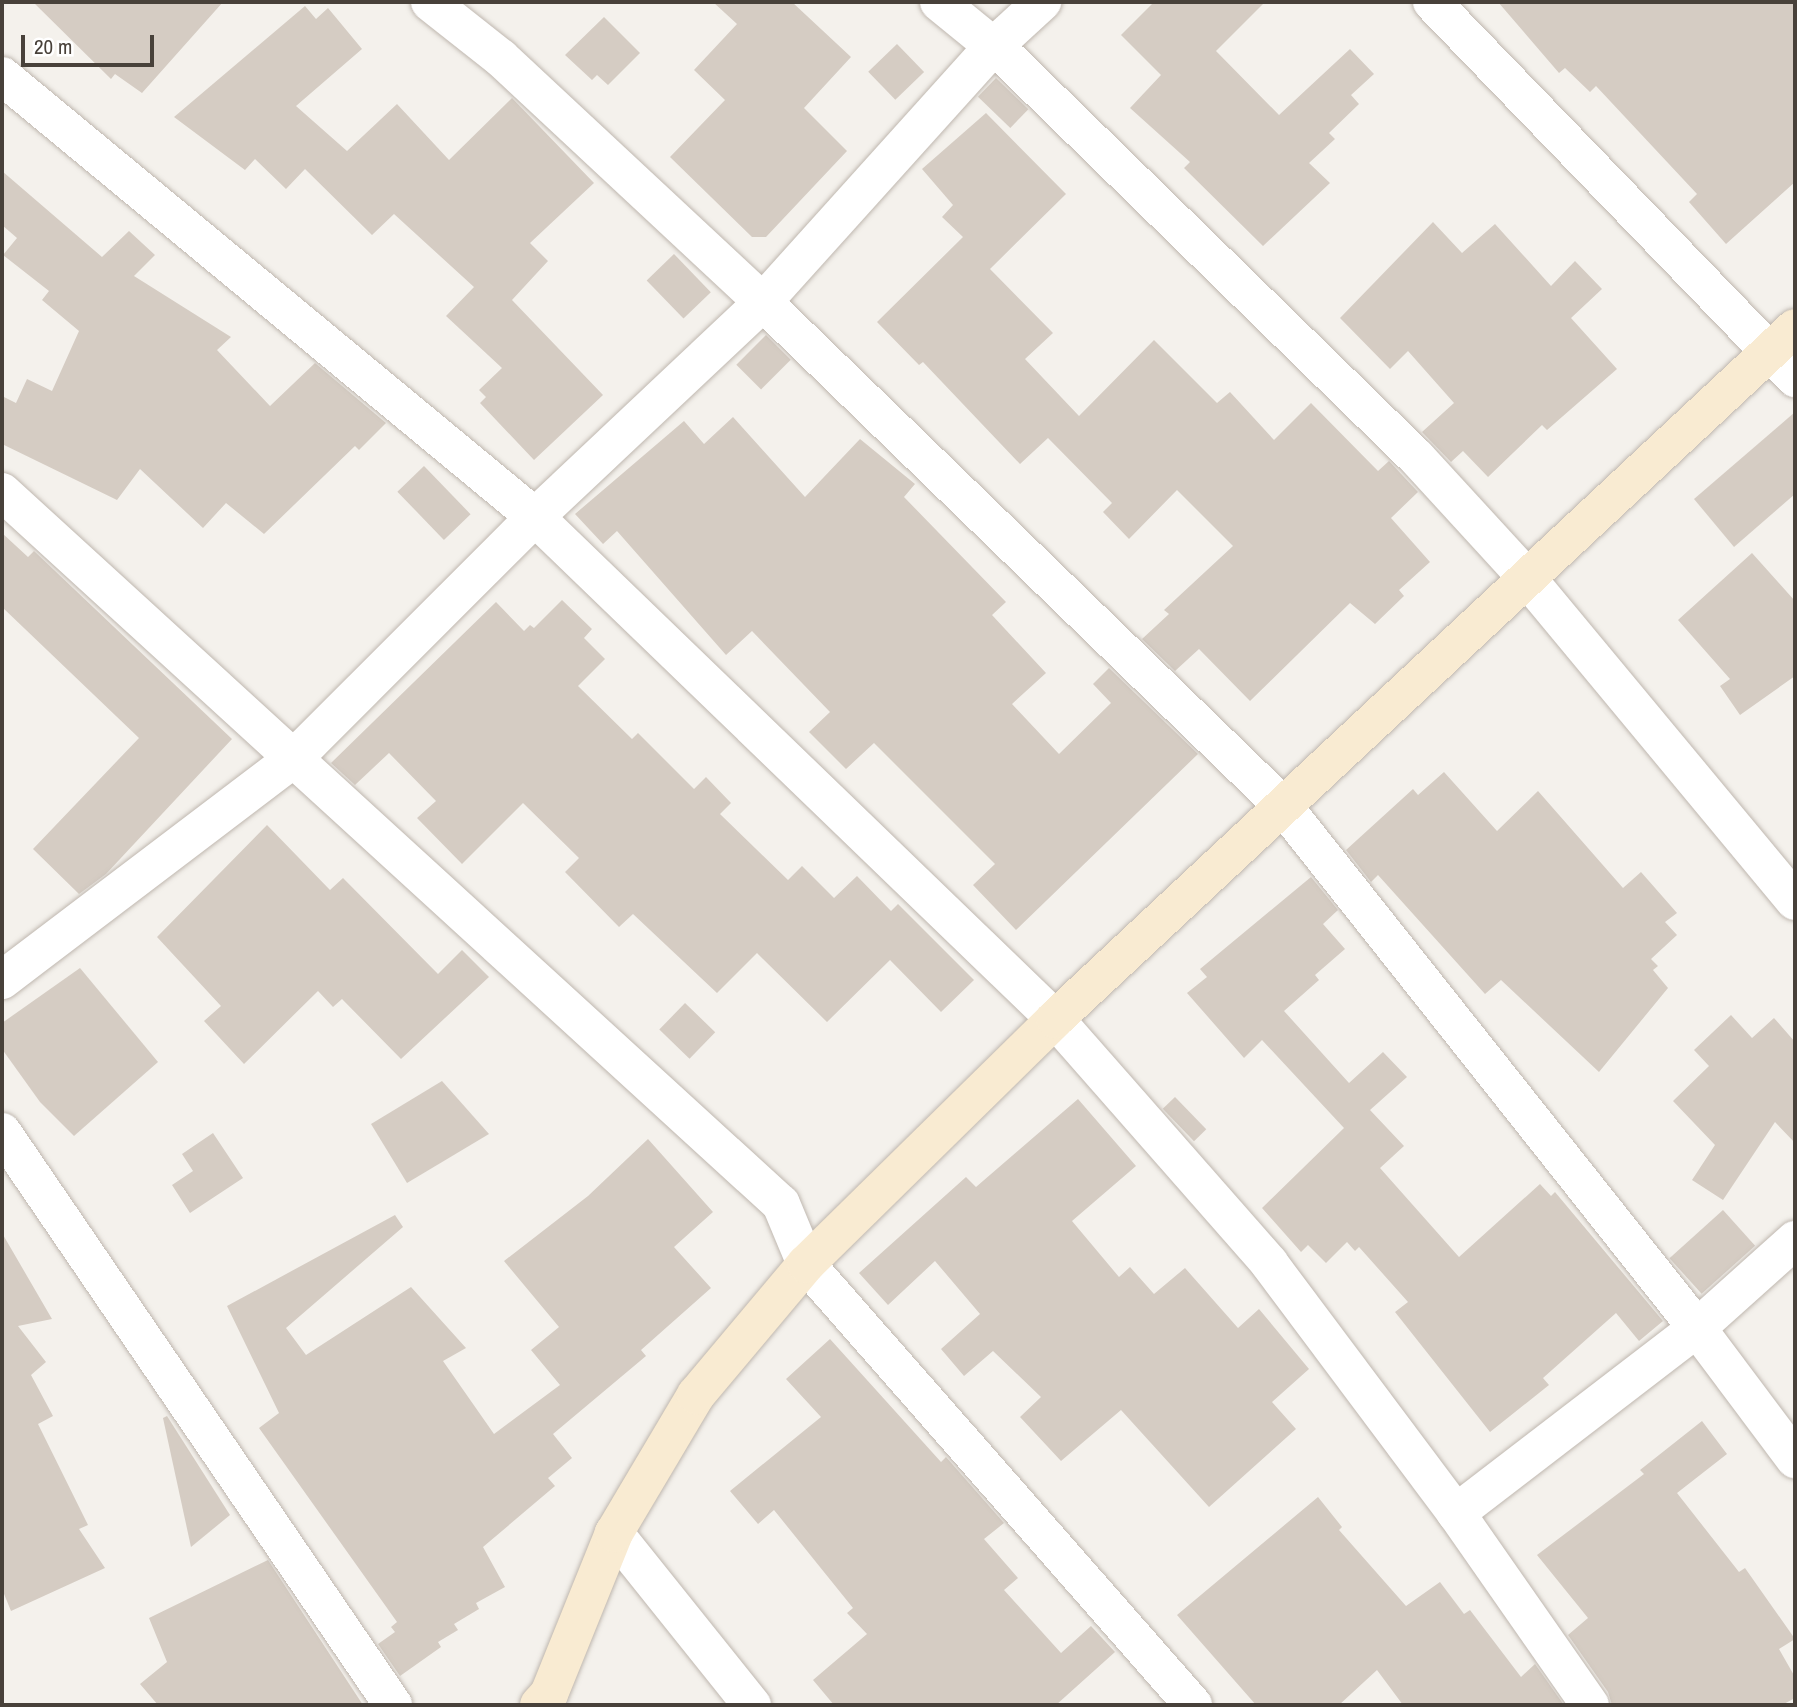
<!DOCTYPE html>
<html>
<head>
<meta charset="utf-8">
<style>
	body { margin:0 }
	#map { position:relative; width:1797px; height:1707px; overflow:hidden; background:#f4f1ec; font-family:"Archivo Narrow",sans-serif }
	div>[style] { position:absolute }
	.building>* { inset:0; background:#d5ccc3; transform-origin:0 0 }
	.roads { filter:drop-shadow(0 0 2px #bfb7af) drop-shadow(0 0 2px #bfb7af) }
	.minor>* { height:38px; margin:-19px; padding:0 19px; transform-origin:19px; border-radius:19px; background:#fff }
	.secondary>* { height:38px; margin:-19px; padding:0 19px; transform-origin:19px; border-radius:19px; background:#f9ebd2 }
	span { translate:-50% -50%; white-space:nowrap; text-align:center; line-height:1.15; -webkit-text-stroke:5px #fff; paint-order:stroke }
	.frame { position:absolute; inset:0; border:4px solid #48413a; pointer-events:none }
	.scale { position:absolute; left:21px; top:35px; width:133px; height:32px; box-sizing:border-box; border:4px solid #48413a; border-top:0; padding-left:9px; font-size:21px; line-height:24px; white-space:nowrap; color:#48413a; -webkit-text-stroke:5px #fff; paint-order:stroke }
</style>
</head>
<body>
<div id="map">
	<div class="building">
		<div style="clip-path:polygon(33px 2px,223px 2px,142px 93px,115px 74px,111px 79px)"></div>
		<div style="clip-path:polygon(713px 2px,792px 2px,851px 57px,804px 108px,847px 151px,766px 237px,752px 237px,670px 157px,725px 100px,694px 70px,737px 24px)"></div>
		<div style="clip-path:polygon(1154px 2px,1265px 2px,1216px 51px,1279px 115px,1350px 49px,1374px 74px,1351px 95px,1359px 104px,1329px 133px,1335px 139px,1309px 163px,1330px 183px,1263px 246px,1184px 168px,1190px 162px,1130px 108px,1161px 75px,1121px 35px)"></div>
		<div style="clip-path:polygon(1498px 2px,1795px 2px,1795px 182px,1726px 244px,1689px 202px,1697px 194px,1596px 86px,1590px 92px,1565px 68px,1559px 73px)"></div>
		<div style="clip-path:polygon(305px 6px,316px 19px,328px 8px,362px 49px,296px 106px,347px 151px,397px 104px,449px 160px,512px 98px,594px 183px,530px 243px,548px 261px,512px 300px,603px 395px,534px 460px,480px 403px,486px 397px,479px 390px,502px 368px,446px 316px,474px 287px,394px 214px,372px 235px,305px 169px,286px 189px,255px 159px,245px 170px,174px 117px)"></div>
		<div style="clip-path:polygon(604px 17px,640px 53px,608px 85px,597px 75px,592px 80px,565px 55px)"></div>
		<div style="left:897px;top:44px;width:39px;height:40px;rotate:46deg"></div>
		<div style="left:996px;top:78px;width:45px;height:26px;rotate:44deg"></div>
		<div style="clip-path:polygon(986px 113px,1066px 194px,990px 269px,1053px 333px,1025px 359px,1079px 416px,1154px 340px,1217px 403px,1230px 392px,1274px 440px,1311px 403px,1378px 471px,1389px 461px,1418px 492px,1391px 518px,1430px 562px,1399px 590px,1404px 596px,1375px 624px,1350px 603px,1250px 701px,1199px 649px,1175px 671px,1142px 639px,1169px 614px,1164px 610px,1233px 546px,1177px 490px,1129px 539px,1103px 512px,1112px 503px,1048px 438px,1020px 464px,923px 362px,919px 365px,877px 322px,963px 237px,942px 217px,953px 205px,922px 169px)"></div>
		<div style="clip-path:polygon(2px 171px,102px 257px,129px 231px,155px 255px,134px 276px,231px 337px,217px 350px,270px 406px,315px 363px,386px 423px,359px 450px,355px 446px,264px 534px,226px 503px,203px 528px,140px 469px,117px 500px,2px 444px,2px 396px,16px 403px,27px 379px,52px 391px,79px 331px,42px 300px,49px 291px,3px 255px,17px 238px,2px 225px)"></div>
		<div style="clip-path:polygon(1433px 222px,1462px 253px,1495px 224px,1551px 286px,1575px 261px,1602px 289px,1571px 318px,1617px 369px,1547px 430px,1542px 425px,1488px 477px,1463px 451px,1451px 462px,1422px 432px,1454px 403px,1408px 351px,1390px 369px,1340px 318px)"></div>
		<div style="left:674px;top:254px;width:53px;height:38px;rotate:46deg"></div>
		<div style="left:766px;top:335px;width:35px;height:42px;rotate:45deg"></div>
		<div style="clip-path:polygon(1795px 412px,1795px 494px,1734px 547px,1694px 499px)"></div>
		<div style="clip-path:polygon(733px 417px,805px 497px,860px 439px,915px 484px,904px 497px,1006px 602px,992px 615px,1046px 673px,1012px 704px,1059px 754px,1111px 703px,1093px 684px,1109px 668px,1198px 754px,1016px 930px,973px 885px,995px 864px,874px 743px,846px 769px,809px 732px,830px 712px,752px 631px,726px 655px,617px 531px,603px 544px,575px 514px,684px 421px,704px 444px)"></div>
		<div style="left:424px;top:466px;width:67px;height:37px;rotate:46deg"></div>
		<div style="clip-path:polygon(2px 533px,28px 557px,34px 551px,232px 739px,106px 874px,79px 894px,33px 849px,139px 738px,2px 607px)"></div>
		<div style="clip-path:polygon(1752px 553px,1795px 601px,1795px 676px,1740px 715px,1720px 686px,1730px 679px,1678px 620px)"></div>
		<div style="clip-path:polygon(562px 600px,592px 629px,584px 638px,605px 659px,578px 686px,632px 739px,638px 733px,694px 789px,706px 777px,731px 803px,720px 814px,788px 880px,802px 866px,834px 898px,857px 876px,891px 911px,898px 904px,974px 980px,941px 1012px,890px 960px,827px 1022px,757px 953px,717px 993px,633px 914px,619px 927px,565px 872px,579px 858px,523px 803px,462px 864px,417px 818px,436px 801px,389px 753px,355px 785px,331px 763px,496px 602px,524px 631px,530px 625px,534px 628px)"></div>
		<div style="clip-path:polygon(1444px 772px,1497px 831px,1538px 791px,1623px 888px,1641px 872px,1677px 913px,1665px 922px,1677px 935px,1651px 959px,1658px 966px,1653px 970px,1668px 988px,1599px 1072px,1501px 980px,1485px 994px,1378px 875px,1371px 882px,1346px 850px,1413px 789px,1418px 795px)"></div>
		<div style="clip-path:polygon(267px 825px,330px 890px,343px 878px,438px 974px,462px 950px,489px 977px,401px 1059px,342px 999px,333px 1007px,318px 991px,244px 1064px,204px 1021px,221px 1006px,157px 937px)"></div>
		<div style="clip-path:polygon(1311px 877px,1338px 910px,1323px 924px,1345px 949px,1315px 975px,1319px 980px,1284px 1011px,1349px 1083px,1383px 1052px,1407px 1077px,1370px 1110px,1404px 1146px,1380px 1168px,1459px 1257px,1540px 1184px,1551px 1196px,1555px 1192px,1663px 1321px,1639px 1341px,1616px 1313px,1543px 1378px,1549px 1385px,1490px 1432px,1395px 1312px,1408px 1302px,1359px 1247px,1355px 1251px,1347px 1242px,1326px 1263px,1308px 1245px,1301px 1252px,1262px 1208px,1344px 1128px,1262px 1040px,1244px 1058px,1187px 993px,1207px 977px,1200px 969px)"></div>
		<div style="clip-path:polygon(80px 968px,158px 1062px,74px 1136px,40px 1102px,2px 1049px,2px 1023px)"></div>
		<div style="left:685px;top:1003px;width:42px;height:37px;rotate:44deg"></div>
		<div style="clip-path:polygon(1731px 1015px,1752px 1038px,1774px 1018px,1795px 1042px,1795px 1143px,1775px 1122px,1723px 1200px,1692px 1180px,1715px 1145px,1673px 1101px,1709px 1066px,1694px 1050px)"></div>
		<div style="clip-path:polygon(442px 1081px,489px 1134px,407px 1183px,371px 1124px)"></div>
		<div style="left:1175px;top:1097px;width:45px;height:17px;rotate:46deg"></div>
		<div style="clip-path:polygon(1078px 1099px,1136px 1166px,1072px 1221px,1119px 1277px,1130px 1267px,1154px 1294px,1185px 1268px,1238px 1328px,1259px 1309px,1309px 1369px,1272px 1402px,1296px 1429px,1209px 1507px,1121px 1410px,1061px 1461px,1020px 1417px,1041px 1397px,993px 1351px,964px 1376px,941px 1349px,980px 1314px,935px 1261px,888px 1305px,859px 1273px,966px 1177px,976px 1187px)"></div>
		<div style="clip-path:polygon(213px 1133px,243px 1178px,190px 1213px,172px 1185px,193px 1171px,182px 1154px)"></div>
		<div style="clip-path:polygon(648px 1139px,713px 1212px,674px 1247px,711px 1288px,641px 1350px,646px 1356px,553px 1434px,572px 1458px,548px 1478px,555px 1486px,483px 1547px,505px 1587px,476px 1603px,479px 1609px,454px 1624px,458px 1630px,438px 1642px,441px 1647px,400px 1676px,378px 1644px,395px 1632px,391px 1627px,397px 1622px,259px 1428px,279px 1413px,227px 1306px,395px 1215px,403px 1227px,286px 1328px,306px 1355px,411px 1287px,466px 1348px,443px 1361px,494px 1434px,560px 1385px,531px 1350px,559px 1327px,504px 1261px,588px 1196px)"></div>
		<div style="left:1723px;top:1210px;width:48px;height:72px;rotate:48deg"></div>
		<div style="clip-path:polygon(2px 1233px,52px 1319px,18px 1326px,46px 1362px,31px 1375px,53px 1416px,38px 1424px,88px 1525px,79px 1529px,105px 1568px,11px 1611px,2px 1589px)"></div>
		<div style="clip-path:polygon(830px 1339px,941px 1462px,946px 1457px,1004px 1523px,984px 1539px,1018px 1578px,1004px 1590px,1061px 1653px,1091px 1626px,1115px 1652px,1056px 1705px,834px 1705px,813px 1680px,867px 1634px,847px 1613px,853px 1608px,774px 1510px,758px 1524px,730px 1491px,821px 1417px,786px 1379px)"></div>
		<div style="clip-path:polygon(167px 1416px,230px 1515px,191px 1547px,163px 1418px)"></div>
		<div style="clip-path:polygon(1702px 1421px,1727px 1454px,1677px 1493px,1739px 1572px,1745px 1568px,1795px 1639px,1779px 1649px,1795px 1677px,1795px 1698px,1782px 1705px,1612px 1705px,1608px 1692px,1568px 1635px,1588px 1618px,1537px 1555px,1644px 1474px,1640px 1470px)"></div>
		<div style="clip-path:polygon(1318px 1497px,1342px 1527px,1339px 1530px,1406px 1606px,1440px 1582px,1464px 1614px,1470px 1610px,1521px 1677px,1535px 1664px,1564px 1705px,1403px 1705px,1377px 1670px,1339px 1705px,1256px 1705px,1177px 1615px)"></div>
		<div style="clip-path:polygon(268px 1560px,363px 1705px,158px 1705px,140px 1684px,167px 1662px,149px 1618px)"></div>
	</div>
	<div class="roads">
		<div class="minor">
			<div style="left:430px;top:2px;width:90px;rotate:38.3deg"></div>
			<div style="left:501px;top:58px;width:358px;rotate:43deg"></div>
			<div style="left:763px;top:302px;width:724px;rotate:44.1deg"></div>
			<div style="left:1283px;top:806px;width:666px;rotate:51.58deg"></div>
			<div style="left:1697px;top:1328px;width:164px;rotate:53.2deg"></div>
			<div style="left:939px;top:2px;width:84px;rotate:39.2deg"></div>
			<div style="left:1004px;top:55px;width:577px;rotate:44.3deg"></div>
			<div style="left:1417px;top:458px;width:161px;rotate:47.5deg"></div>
			<div style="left:1526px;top:577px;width:421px;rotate:50.3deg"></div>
			<div style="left:1432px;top:2px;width:523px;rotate:46.01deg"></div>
			<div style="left:2px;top:76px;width:692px;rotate:39.6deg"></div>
			<div style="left:535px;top:517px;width:723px;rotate:43.99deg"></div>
			<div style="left:1055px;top:1019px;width:325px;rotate:48.7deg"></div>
			<div style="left:1269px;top:1263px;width:312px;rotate:53.2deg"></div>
			<div style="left:1456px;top:1513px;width:234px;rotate:55.1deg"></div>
			<div style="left:2px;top:492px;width:1055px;rotate:42.43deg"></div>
			<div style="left:781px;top:1204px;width:65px;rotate:67.4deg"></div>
			<div style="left:806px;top:1264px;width:587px;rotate:48.73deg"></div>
			<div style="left:2px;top:980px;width:364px;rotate:-37.2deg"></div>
			<div style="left:292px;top:760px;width:344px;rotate:-45deg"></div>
			<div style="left:535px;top:517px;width:313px;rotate:-43.3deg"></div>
			<div style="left:763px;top:302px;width:343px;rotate:-48deg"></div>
			<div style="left:993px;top:47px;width:67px;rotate:-42.6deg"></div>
			<div style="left:2px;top:1132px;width:694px;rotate:55.69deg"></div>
			<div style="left:1456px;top:1513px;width:304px;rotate:-37.5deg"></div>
			<div style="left:1697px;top:1328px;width:132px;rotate:-41.9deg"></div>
			<div style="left:614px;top:1533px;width:221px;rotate:51.3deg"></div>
		</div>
		<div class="secondary">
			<div style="left:539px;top:1705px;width:15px;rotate:-48deg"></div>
			<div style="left:549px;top:1694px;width:174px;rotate:-68deg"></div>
			<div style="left:614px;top:1533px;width:161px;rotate:-59.3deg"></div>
			<div style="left:696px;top:1395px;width:171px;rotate:-50deg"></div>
			<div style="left:806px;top:1264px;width:349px;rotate:-44.5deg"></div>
			<div style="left:1055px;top:1019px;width:1012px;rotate:-43.04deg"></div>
		</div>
	</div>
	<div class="frame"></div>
	<div class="scale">20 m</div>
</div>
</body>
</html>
